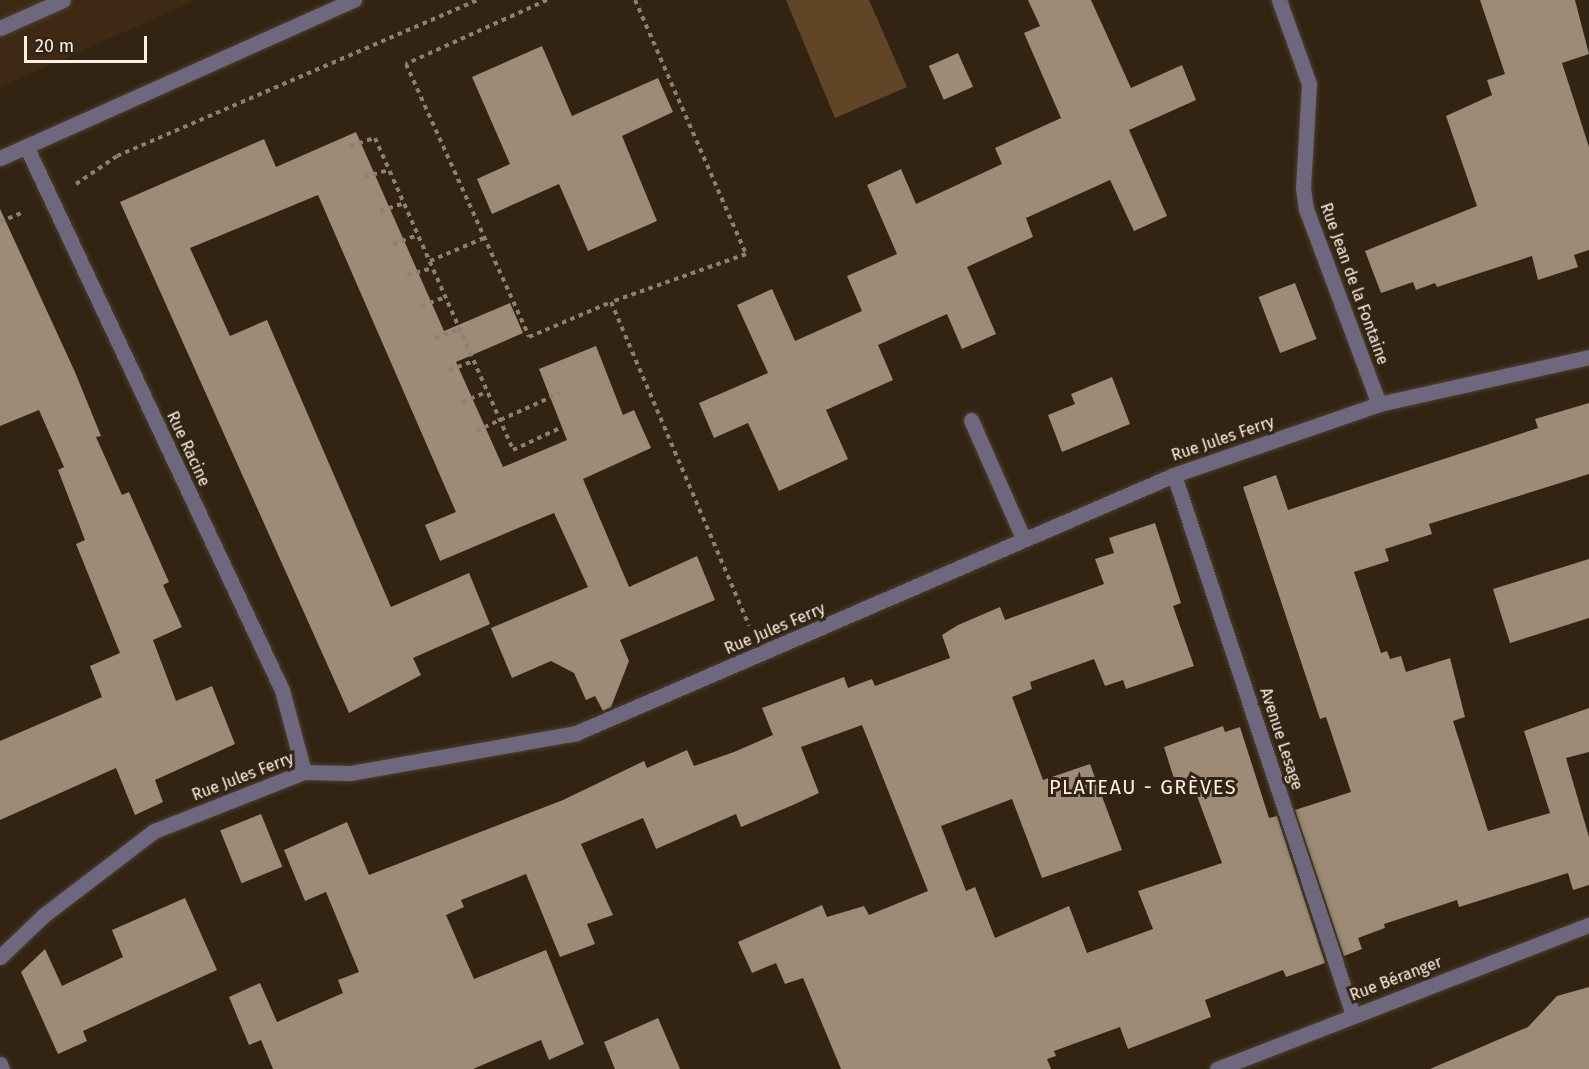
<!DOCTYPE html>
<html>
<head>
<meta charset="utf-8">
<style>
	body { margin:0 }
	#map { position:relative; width:1589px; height:1069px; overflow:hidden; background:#322313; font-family:"Fira Sans",sans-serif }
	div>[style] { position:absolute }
	.built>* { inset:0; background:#3e2a14 }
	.green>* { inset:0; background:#604527 }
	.building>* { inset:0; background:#9d8b78; transform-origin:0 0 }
	.path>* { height:4px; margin-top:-2px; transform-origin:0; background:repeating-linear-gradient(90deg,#8d8073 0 4.5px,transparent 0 9px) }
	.roads { filter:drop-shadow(0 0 2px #4e4031) drop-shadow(0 0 2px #4e4031) }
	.service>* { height:15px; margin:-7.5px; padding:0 7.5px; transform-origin:7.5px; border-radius:7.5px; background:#6f677e }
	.minor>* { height:15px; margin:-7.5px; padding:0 7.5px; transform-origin:7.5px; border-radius:7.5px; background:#6f677e }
	.tertiary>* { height:15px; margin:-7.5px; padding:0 7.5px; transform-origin:7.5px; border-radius:7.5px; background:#6f677e }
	span { translate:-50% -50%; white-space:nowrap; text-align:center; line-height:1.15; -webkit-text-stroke:6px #322313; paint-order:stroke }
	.street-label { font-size:16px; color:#faf0e6 }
	.quarter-label { font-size:20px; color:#faf0e6; letter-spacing:1.5px }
	.scale { position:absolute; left:24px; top:36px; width:123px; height:27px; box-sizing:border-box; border:3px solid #faf0e6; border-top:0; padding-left:8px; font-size:18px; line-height:21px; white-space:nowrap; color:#faf0e6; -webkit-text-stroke:4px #322313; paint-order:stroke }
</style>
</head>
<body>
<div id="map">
	<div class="built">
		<div style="clip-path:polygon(0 0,197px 0,0 87px)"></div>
	</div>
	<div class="green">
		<div style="clip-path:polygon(786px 0,869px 0,907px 87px,835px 118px)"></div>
	</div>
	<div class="building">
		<div style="clip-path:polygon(1028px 0,1091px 0,1131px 88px,1182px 65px,1196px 100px,1129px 130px,1167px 216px,1134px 231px,1110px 180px,1026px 218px,1033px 237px,967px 267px,996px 334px,962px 349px,947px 314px,878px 345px,893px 380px,826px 410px,848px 459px,779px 491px,748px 423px,714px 438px,699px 403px,768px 373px,737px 305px,772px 289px,795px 341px,862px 311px,847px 276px,897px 254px,867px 185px,901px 169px,916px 204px,1002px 164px,995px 148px,1061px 118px,1024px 33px,1040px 26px)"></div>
		<div style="clip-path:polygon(1480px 0,1575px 0,1589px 54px,1562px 63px,1589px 147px,1589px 250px,1574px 255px,1578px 267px,1538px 280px,1532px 256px,1437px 287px,1435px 283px,1416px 290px,1413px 282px,1381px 293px,1365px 251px,1477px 206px,1446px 116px,1492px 95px,1487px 80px,1505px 74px)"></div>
		<div style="clip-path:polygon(542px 46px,572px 116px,658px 78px,673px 112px,622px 136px,657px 221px,588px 251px,559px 184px,492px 214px,477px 179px,510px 164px,472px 77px)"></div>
		<div style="left:958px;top:53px;width:37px;height:32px;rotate:66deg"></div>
		<div style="clip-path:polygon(356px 132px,444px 331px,510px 303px,523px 333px,456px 362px,503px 467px,567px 440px,539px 369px,596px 346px,623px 415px,634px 410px,651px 448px,583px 479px,603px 526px,629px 587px,697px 556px,715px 600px,620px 640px,629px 661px,611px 707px,603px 711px,595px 696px,586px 700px,574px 673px,551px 661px,512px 678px,491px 628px,588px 587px,554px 513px,440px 561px,425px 525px,456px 512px,318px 195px,190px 248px,230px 336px,267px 320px,391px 607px,469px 573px,490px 624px,413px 658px,421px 675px,349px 713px,120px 202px,264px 139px,276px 167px)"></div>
		<div style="clip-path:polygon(0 209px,75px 372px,101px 436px,96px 437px,122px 495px,129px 492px,169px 582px,163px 585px,182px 627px,153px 640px,176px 701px,212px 686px,235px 744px,155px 780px,163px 802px,135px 815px,116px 768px,0 820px,0 741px,102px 697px,90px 666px,120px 653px,76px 544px,85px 540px,58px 470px,64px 467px,39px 410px,0 426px)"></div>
		<div style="left:1295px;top:283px;width:60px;height:39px;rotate:69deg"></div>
		<div style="clip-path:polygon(1112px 377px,1130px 424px,1062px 452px,1048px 415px,1075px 404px,1071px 394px)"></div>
		<div style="clip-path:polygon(1589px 403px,1589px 474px,1429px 524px,1432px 534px,1385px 549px,1389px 561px,1354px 572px,1381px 653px,1387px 651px,1390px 659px,1401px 656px,1406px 672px,1450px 658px,1465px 717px,1453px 721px,1488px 831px,1550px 813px,1524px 731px,1589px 708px,1589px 752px,1566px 758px,1589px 837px,1589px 885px,1573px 890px,1568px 873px,1459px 907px,1457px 900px,1384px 924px,1385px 928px,1358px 938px,1362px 949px,1344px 956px,1295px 810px,1351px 792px,1326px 717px,1320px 719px,1243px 487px,1276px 475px,1288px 510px,1538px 428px,1535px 419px)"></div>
		<div style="clip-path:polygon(1155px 523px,1181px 603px,1173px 606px,1194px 666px,1126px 689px,1123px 680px,1105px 686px,1094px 659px,1030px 682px,1032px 689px,1012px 697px,1043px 780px,1090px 764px,1122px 850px,1042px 878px,1012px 799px,941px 826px,966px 891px,975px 887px,995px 938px,1069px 906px,1087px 953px,1153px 929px,1138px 891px,1222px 863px,1191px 780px,1176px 785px,1164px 747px,1223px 726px,1225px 732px,1240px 727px,1269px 818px,1277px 816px,1325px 963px,1286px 977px,1283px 970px,1205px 1000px,1211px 1017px,1128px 1049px,1120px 1027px,1054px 1051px,1056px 1056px,1047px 1059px,1051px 1069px,841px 1069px,803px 978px,785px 984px,776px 963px,752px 973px,738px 942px,822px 905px,827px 917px,864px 906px,869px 915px,928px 891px,862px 725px,801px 747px,819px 793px,793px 805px,741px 827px,736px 814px,656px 849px,643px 818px,581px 844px,613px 915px,587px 924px,595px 944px,560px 957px,526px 874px,461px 900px,464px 907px,446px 915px,474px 979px,546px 950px,584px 1044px,549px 1060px,541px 1040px,473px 1069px,273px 1069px,261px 1040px,249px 1045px,229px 997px,260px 983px,277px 1022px,343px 993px,338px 980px,359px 972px,326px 892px,305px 901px,284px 850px,347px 822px,369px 875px,563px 800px,644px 761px,647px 768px,687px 750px,694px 766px,734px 752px,773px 735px,762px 708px,844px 677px,848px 688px,872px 679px,875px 686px,950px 658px,942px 635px,958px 625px,1000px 607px,1005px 620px,1104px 584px,1095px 559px,1114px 553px,1109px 538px)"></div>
		<div style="clip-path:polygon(1589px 559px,1589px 618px,1510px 643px,1493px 589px)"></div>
		<div style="left:261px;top:814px;width:57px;height:44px;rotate:68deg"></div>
		<div style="clip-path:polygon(185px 898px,217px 970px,83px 1031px,87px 1041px,58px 1054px,21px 972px,45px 949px,62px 986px,123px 957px,112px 930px)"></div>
		<div style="clip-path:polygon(1589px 987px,1589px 1069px,1430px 1069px,1528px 1027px,1557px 996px)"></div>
		<div style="clip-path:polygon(658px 1018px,680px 1069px,615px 1069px,604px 1042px)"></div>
	</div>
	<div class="path">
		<div style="left:547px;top:0;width:155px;rotate:155.6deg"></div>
		<div style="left:406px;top:64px;width:299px;rotate:65.7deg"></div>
		<div style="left:529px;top:337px;width:89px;rotate:-23.1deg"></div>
		<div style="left:635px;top:0;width:277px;rotate:66.4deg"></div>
		<div style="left:746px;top:254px;width:143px;rotate:160.4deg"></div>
		<div style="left:611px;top:302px;width:352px;rotate:66.9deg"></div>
		<div style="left:350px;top:146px;width:26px;rotate:-18deg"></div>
		<div style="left:375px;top:138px;width:341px;rotate:66.1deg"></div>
		<div style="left:513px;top:450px;width:54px;rotate:-25.1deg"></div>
		<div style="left:364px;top:177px;width:26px;rotate:-16deg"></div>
		<div style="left:76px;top:184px;width:50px;rotate:-34.3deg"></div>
		<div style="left:117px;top:156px;width:392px;rotate:-23.4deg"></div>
		<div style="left:380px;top:211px;width:25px;rotate:-18deg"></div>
		<div style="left:0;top:222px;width:26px;rotate:-23deg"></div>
		<div style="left:393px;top:244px;width:27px;rotate:-20deg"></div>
		<div style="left:430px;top:261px;width:59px;rotate:-23.1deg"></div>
		<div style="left:407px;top:275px;width:27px;rotate:-15deg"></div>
		<div style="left:421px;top:306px;width:27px;rotate:-20deg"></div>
		<div style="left:435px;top:338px;width:27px;rotate:-20deg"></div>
		<div style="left:449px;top:370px;width:27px;rotate:-20deg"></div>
		<div style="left:462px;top:402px;width:27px;rotate:-22deg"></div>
		<div style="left:476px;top:431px;width:92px;rotate:-24.3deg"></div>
	</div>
	<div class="roads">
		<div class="service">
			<div style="left:0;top:28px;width:69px;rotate:-24deg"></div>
			<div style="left:971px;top:420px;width:129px;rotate:66.2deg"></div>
		</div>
		<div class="minor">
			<div style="left:1279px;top:0;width:89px;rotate:70.3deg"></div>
			<div style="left:1309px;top:84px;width:104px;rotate:93.3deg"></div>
			<div style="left:1303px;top:188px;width:21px;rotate:82deg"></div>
			<div style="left:1306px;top:209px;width:208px;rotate:69.5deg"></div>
			<div style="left:26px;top:146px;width:601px;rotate:64.8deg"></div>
			<div style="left:282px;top:690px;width:85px;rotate:75deg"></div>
			<div style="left:1174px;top:475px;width:569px;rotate:71.66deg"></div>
			<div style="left:0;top:957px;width:61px;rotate:-43.7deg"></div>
			<div style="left:44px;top:915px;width:138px;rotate:-37.4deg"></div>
			<div style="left:154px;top:831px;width:161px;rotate:-21.5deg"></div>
			<div style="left:304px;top:772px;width:46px;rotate:1.2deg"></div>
			<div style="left:350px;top:773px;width:230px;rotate:-10deg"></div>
			<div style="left:576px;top:733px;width:651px;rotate:-23.34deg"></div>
			<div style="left:1174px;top:475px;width:217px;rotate:-19.1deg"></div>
			<div style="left:1379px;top:404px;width:215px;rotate:-12.6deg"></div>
			<div style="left:0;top:1064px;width:5px;rotate:68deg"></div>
			<div style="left:1217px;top:1069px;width:399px;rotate:-21.2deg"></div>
		</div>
		<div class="tertiary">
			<div style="left:0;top:158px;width:388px;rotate:-24.1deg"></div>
		</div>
	</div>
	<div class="street-label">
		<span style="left:1354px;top:284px;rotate:70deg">Rue Jean de la Fontaine</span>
		<span style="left:1223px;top:439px;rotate:-19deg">Rue Jules Ferry</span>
		<span style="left:188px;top:449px;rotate:65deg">Rue Racine</span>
		<span style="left:775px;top:629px;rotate:-23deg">Rue Jules Ferry</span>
		<span style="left:1281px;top:739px;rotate:72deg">Avenue Lesage</span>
		<span style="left:243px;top:777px;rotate:-21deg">Rue Jules Ferry</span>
		<span style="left:1396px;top:979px;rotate:-21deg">Rue Béranger</span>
	</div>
	<div class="quarter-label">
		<span style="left:1143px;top:787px">PLATEAU - GRÈVES</span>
	</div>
	<div class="scale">20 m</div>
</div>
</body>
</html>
